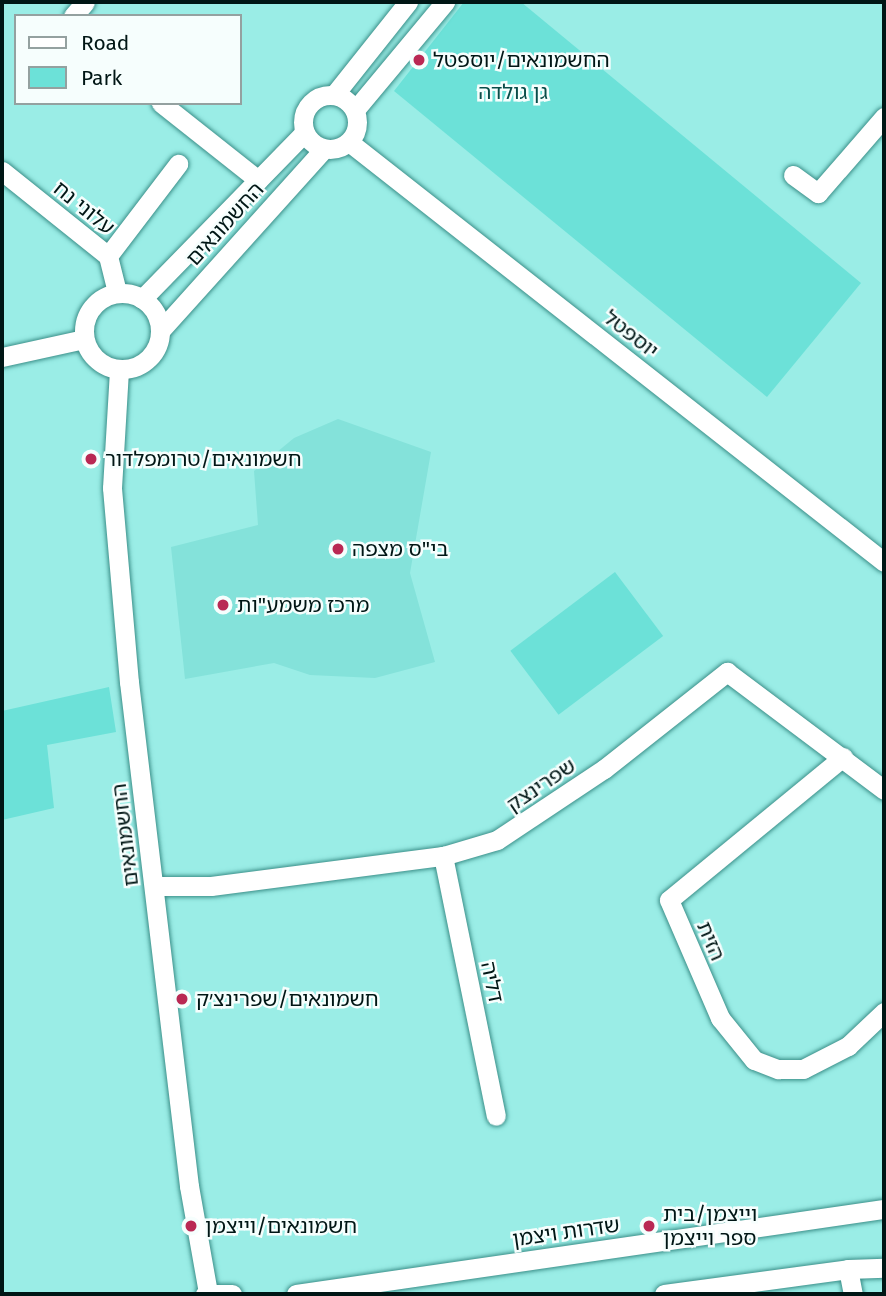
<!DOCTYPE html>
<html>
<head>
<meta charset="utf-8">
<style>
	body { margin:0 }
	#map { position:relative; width:886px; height:1296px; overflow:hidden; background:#9aede6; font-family:"Fira Sans","Noto Sans Hebrew",sans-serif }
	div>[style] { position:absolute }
	.built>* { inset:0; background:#84e2da }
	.green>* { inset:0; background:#6ce1d8; transform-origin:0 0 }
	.roads { filter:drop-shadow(0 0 2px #3b8f89) drop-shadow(0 0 2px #3b8f89) }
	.minor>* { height:19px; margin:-9.5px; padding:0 9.5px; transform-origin:9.5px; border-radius:9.5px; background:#fff }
	.minor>.ring { margin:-9.5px; padding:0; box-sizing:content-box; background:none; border:19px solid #fff; border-radius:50% }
	.dots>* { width:19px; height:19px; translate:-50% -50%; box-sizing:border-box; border:4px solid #f6fefd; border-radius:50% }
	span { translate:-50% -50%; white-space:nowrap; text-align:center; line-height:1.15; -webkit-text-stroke:5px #f6fefd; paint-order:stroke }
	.poi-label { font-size:21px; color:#001615 }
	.left { translate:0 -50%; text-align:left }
	.park-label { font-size:21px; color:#094d49 }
	.street-label { font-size:21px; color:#001615 }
	.frame { position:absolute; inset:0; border:4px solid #001615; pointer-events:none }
	.legend { position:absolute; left:14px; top:14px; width:228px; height:91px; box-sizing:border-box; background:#f6fefd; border:2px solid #94a1a0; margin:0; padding:9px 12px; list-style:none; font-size:21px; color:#001615 }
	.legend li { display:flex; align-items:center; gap:14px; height:35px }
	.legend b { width:35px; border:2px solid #94a1a0 }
</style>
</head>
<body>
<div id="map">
	<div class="built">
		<div style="clip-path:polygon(338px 419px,431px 452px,410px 573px,435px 662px,375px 678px,310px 675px,274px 663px,185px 679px,171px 547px,258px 525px,254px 471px,294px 438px)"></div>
	</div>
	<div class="green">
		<div style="clip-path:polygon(464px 2px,521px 2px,861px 283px,767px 397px,394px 91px)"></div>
		<div style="left:615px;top:572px;width:80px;height:131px;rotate:53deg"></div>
		<div style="clip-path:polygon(109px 687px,116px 732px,47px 745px,54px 808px,2px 820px,2px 711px)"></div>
	</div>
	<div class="roads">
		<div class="minor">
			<div style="left:73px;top:16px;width:18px;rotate:-49deg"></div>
			<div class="ring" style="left:303px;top:95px;width:35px;height:35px"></div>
			<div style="left:334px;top:95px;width:119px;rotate:-51.5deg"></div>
			<div style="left:161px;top:103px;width:124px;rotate:38.4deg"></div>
			<div style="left:355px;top:110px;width:141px;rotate:-50.2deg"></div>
			<div style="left:349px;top:142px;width:680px;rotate:38.13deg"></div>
			<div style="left:2px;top:171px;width:136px;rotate:38.7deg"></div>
			<div style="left:108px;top:256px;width:38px;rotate:76deg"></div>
			<div style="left:793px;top:175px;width:31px;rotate:36deg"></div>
			<div style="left:818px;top:193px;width:101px;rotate:-49deg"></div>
			<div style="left:108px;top:256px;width:116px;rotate:-52.7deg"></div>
			<div class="ring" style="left:84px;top:293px;width:57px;height:57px"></div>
			<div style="left:142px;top:299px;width:233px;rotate:-45.7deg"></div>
			<div style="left:160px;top:331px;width:245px;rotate:-48deg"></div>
			<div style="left:2px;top:357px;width:84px;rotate:-12.4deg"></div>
			<div style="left:119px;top:370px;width:118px;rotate:93.4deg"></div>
			<div style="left:112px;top:488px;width:195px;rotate:85deg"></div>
			<div style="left:129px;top:682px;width:508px;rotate:83.21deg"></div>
			<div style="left:189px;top:1186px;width:109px;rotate:79.9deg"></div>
			<div style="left:843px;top:757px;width:225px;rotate:140.6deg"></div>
			<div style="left:669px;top:900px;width:129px;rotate:66.6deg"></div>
			<div style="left:720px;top:1018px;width:54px;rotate:51deg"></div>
			<div style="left:754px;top:1060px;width:26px;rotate:21deg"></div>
			<div style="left:778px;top:1069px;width:25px"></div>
			<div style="left:803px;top:1069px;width:51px;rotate:-27.1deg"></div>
			<div style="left:848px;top:1046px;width:50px;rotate:-43.4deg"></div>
			<div style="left:443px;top:856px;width:265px;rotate:78.5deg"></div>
			<div style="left:154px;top:886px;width:57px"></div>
			<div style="left:211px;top:886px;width:234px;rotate:-7.4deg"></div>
			<div style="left:443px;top:856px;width:56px;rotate:-16.5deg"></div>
			<div style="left:497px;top:840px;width:128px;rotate:-33.6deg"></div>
			<div style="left:604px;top:769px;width:157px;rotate:-38.3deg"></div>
			<div style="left:727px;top:672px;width:196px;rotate:36.9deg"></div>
			<div style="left:848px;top:1269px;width:25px;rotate:79deg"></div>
			<div style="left:205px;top:1294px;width:27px"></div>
			<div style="left:296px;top:1294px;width:594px;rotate:-8.23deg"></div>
			<div style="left:664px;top:1294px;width:186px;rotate:-7.7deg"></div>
			<div style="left:848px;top:1269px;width:36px;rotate:-2deg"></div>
		</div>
	</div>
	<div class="dots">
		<div style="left:419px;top:60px;background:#b92954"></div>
		<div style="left:91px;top:459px;background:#b92954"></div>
		<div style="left:338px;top:549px;background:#b92954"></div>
		<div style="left:223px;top:605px;background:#b92954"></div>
		<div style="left:182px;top:999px;background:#b92954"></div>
		<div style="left:191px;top:1226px;background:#b92954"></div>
		<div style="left:649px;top:1226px;background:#b92954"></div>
	</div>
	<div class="poi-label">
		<span class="left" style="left:433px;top:60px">החשמונאים/יוספטל</span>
		<span class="left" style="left:105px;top:459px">חשמונאים/טרומפלדור</span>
		<span class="left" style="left:352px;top:549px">בי"ס מצפה</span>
		<span class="left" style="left:237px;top:605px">מרכז משמע"ות</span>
		<span class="left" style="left:196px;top:999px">חשמונאים/שפרינצ׳ק</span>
		<span class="left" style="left:663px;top:1226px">וייצמן/בית<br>ספר וייצמן</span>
		<span class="left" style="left:205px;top:1226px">חשמונאים/וייצמן</span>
	</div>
	<div class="park-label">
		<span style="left:513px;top:92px">גן גולדה</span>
	</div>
	<div class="street-label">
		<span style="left:84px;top:208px;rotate:39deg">עלוני נח</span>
		<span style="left:225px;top:224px;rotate:-48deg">החשמונאים</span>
		<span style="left:631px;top:334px;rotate:38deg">יוספטל</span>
		<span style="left:541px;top:785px;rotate:-34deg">שפרינצק</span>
		<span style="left:125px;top:835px;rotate:-97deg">החשמונאים</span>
		<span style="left:711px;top:941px;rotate:67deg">הזית</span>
		<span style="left:492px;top:982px;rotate:78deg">דליה</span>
		<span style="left:566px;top:1232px;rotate:-8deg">שדרות ויצמן</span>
	</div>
	<div class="frame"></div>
	<ul class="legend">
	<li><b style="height:9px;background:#fff"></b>Road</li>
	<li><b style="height:19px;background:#6ce1d8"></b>Park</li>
	</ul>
</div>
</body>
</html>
